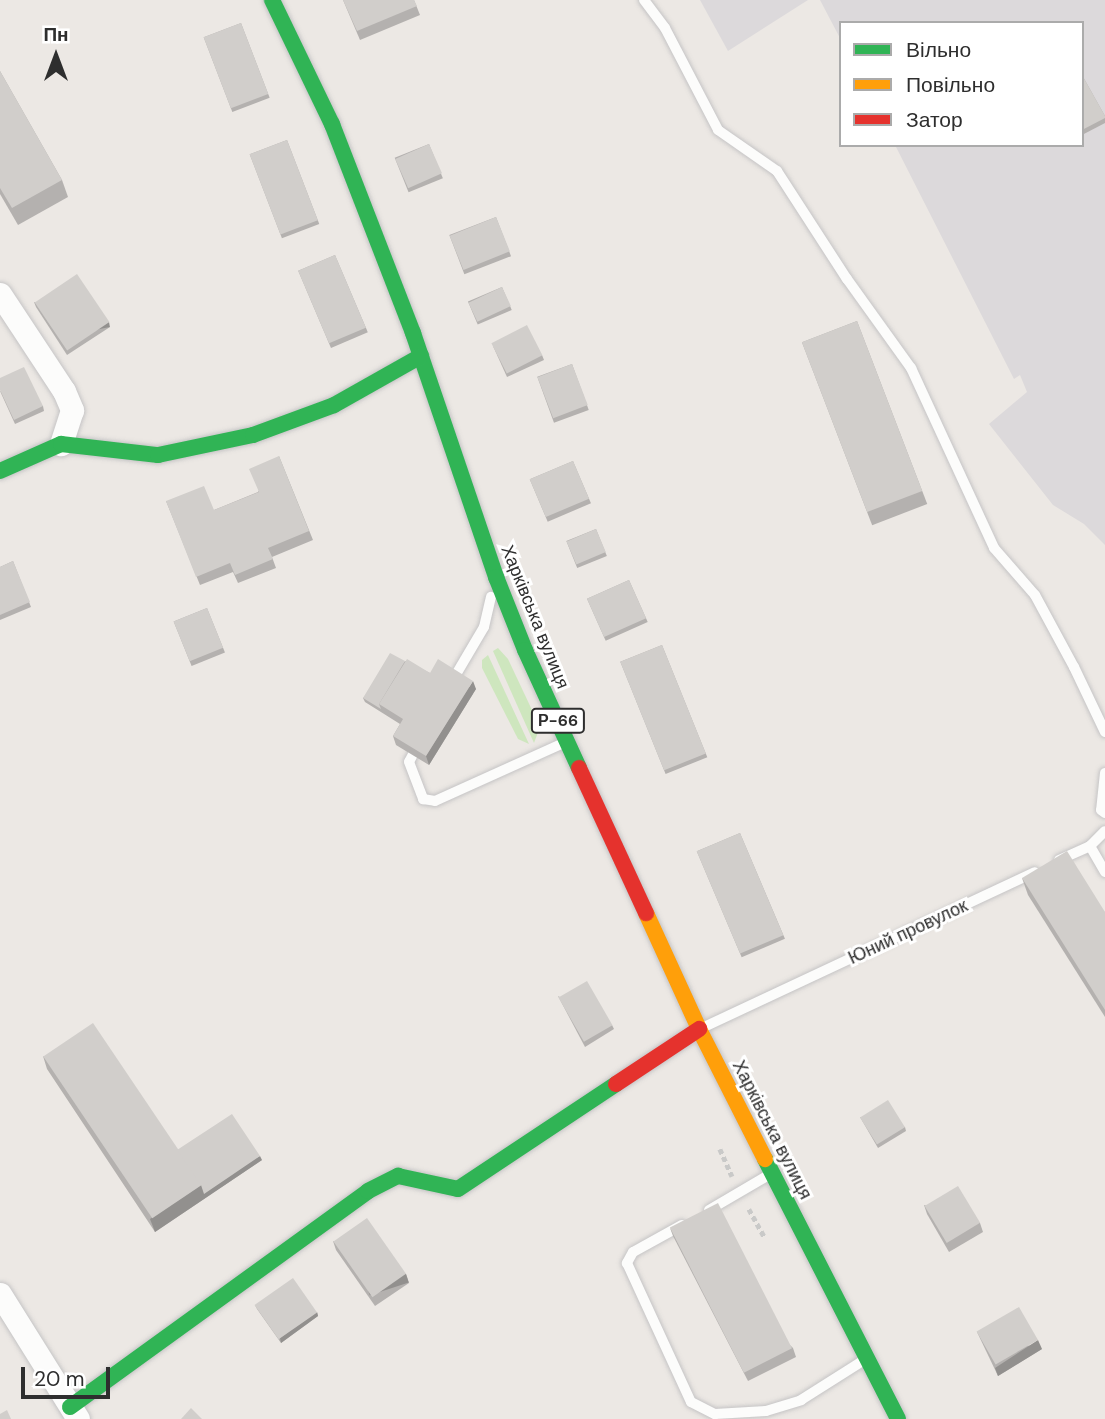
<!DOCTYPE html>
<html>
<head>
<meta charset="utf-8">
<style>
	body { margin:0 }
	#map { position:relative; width:1105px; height:1419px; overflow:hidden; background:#ece8e4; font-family:"DM Sans",sans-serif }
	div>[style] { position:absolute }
	.industrial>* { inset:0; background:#dcd9db }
	.green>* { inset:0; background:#cee6be }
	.path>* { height:4.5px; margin-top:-2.25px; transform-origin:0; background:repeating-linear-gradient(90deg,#c9c9c8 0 5px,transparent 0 8.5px) }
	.roads { filter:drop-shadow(0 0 2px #c5c4c5) drop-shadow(0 0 2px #c5c4c5) }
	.lane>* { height:10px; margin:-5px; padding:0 5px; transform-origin:5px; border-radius:5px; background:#fcfcfb }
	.street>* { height:23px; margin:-11.5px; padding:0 11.5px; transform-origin:11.5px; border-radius:11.5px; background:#fcfcfb }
	.fast>* { height:16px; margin:-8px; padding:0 8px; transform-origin:8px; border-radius:8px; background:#30b455 }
	.slow>* { height:16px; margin:-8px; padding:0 8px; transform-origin:8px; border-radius:8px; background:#ff9f0a }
	.jam>* { height:16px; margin:-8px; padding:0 8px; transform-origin:8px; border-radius:8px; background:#e5322d }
	.wall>* { inset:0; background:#b4b1af; transform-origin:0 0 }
	.shaded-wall>* { inset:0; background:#92908e; transform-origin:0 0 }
	.building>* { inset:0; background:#d1cecb; transform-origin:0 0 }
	span { translate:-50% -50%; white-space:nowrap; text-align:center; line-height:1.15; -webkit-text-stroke:6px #fff; paint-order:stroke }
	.shield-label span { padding:2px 5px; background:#fff; border:2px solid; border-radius:5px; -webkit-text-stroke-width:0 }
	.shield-label { font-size:16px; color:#2e2e2e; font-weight:700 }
	.street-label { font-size:18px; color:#2e2e2e }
	.legend { position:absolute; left:839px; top:21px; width:245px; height:126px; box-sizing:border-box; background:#fff; border:2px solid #ababab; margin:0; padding:9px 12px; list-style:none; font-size:21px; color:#2e2e2e }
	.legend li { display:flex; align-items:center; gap:14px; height:35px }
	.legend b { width:35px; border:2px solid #ababab }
	.north { position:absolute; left:21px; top:21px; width:70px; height:70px; -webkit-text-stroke:5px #fff; paint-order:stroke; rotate:0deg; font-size:19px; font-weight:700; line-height:28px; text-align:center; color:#2e2e2e }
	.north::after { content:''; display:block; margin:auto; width:24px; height:32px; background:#2e2e2e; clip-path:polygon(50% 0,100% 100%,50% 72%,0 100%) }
	.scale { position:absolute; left:21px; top:1367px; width:89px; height:32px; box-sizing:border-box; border:4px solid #2e2e2e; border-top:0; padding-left:9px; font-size:21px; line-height:24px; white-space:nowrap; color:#2e2e2e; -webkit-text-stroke:5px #fff; paint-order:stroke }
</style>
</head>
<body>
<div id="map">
	<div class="industrial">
		<div style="clip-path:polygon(700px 0,808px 0,728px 51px)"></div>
		<div style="clip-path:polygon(820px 0,1105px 0,1105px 545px,1084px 524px,1053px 505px,989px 424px,1027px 392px,1020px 375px,1014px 379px,895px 145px,1082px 145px,1082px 23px,841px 23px,841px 40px)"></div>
	</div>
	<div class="green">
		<div style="clip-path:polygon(498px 648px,508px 659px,540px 727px,534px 743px,493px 651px)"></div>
		<div style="clip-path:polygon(488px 655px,529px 744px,518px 739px,482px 668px,482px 660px)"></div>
	</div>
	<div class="path">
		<div style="left:720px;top:1149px;width:30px;rotate:66deg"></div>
		<div style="left:749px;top:1209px;width:33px;rotate:61deg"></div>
	</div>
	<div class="roads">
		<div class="lane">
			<div style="left:644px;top:0;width:35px;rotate:53deg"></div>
			<div style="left:665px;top:28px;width:115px;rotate:62.5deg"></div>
			<div style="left:718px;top:130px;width:72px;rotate:34.8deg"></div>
			<div style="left:777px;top:171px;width:129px;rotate:57.1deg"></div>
			<div style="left:847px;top:279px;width:110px;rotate:54.3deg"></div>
			<div style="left:911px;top:368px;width:198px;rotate:65.2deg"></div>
			<div style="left:994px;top:548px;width:62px;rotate:48.9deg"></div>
			<div style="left:1035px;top:595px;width:82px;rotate:61.6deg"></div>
			<div style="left:1074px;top:667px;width:72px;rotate:64.5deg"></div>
			<div style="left:451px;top:683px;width:65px;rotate:-59.5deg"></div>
			<div style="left:484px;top:627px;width:31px;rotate:-77deg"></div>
			<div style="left:419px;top:743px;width:21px;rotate:118deg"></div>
			<div style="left:409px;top:762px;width:40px;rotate:69deg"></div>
			<div style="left:423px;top:799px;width:12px;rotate:9deg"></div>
			<div style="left:435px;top:801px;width:138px;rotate:-24.3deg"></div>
			<div style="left:1105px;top:773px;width:37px;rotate:96deg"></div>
			<div style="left:1101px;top:810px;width:5px;rotate:37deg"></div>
			<div style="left:1090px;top:846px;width:21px;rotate:-45deg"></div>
			<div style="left:1059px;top:860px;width:34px;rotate:-24deg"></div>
			<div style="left:1090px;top:846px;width:30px;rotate:60deg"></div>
			<div style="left:704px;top:1027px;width:365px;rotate:-25.1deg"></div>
			<div style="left:709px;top:1210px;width:67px;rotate:-30.4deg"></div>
			<div style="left:682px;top:1225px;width:56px;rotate:151.1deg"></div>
			<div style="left:633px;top:1252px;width:13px;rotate:119deg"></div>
			<div style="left:627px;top:1263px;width:153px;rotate:65.3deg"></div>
			<div style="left:691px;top:1402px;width:27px;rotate:27deg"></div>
			<div style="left:715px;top:1414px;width:51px;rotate:-3.4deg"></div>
			<div style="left:766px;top:1411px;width:37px;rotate:-17deg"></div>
			<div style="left:801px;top:1400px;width:71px;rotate:-32.3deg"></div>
		</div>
		<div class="street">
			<div style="left:0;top:294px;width:116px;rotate:56.6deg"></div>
			<div style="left:64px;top:391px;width:21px;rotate:67deg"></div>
			<div style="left:72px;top:410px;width:36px;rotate:108deg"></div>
			<div style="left:0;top:1294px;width:147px;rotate:58deg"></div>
		</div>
		<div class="fast">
			<div style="left:272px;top:0;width:138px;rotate:64.2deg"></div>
			<div style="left:332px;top:124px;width:224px;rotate:68.8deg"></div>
			<div style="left:413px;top:333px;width:258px;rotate:71.2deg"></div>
			<div style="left:496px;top:577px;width:79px;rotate:68.3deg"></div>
			<div style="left:525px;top:650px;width:130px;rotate:65.4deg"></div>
			<div style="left:0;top:471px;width:67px;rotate:-23.9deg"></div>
			<div style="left:61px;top:444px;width:98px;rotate:6.5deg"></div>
			<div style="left:158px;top:455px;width:97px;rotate:-11.9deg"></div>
			<div style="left:253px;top:435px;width:86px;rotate:-20.3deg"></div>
			<div style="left:334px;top:405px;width:100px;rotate:-29.4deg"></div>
			<div style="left:765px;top:1159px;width:292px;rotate:62.9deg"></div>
			<div style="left:70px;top:1407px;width:368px;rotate:-35.9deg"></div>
			<div style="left:368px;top:1191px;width:34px;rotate:-27deg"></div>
			<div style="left:398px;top:1176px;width:61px;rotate:12.2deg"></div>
			<div style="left:458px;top:1189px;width:190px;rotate:-33.6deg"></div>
		</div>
		<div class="slow">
			<div style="left:646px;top:913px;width:128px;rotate:65.4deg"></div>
			<div style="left:699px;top:1029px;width:146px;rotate:63.1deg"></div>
		</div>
		<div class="jam">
			<div style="left:579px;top:768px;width:160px;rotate:65.2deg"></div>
			<div style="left:616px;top:1084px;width:100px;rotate:-33.5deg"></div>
		</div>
	</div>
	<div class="wall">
		<div style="clip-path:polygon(343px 0,414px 0,420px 15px,360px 40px)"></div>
		<div style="left:241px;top:23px;width:80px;height:40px;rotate:69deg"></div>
		<div style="clip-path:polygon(0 71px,62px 180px,68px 197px,18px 225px,0 194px)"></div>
		<div style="clip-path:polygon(1082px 75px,1105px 116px,1105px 123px,1082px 135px)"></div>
		<div style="left:287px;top:140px;width:90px;height:40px;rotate:69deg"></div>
		<div style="left:429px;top:144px;width:37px;height:37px;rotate:68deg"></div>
		<div style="left:496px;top:217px;width:42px;height:50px;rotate:69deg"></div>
		<div style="left:335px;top:255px;width:84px;height:40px;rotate:67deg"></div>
		<div style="left:502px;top:287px;width:25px;height:37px;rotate:67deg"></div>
		<div style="clip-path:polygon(34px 302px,110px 327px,67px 355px,36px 307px)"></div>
		<div style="left:857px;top:321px;width:196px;height:59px;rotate:69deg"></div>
		<div style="clip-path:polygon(493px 346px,542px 355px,544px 360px,507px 377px)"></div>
		<div style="left:572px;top:364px;width:49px;height:37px;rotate:70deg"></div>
		<div style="clip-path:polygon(0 391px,43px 406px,44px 411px,15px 424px)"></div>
		<div style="clip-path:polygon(279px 456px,313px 540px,272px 557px,276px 568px,238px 583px,233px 572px,200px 585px,166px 501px,214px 510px,258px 492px)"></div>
		<div style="left:573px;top:461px;width:46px;height:47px;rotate:67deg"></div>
		<div style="left:596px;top:529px;width:29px;height:32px;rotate:68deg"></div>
		<div style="clip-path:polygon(13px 561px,31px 607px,0 620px,0 567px)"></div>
		<div style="left:629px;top:580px;width:46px;height:46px;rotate:66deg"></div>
		<div style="left:207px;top:608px;width:48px;height:36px;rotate:68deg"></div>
		<div style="left:662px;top:645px;width:121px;height:45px;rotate:68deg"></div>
		<div style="clip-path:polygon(405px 661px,430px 673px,476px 689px,429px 765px,396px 745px,393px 736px,400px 724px,365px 702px,363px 698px)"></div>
		<div style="left:740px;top:833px;width:115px;height:47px;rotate:67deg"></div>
		<div style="clip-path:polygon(1022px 878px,1105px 912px,1105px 1017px,1028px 895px)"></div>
		<div style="clip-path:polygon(558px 996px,612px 1025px,614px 1029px,585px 1047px)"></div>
		<div style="clip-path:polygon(43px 1056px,177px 1150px,262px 1160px,155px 1232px,47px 1069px)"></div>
		<div style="clip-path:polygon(860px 1117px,905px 1127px,906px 1131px,878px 1148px)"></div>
		<div style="clip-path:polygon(924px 1205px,980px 1223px,983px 1232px,949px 1252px,927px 1214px)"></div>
		<div style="clip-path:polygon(670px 1228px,793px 1348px,796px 1357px,748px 1381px,673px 1236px)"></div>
		<div style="clip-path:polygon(333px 1241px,406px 1274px,409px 1283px,375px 1306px,336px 1250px)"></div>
		<div style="clip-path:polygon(255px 1305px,317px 1312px,318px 1316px,281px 1343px,257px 1309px)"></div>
		<div style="clip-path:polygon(977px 1332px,1042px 1349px,998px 1376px)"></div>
	</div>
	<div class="shaded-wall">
		<div style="left:109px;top:322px;width:5px;height:51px;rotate:79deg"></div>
		<div style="clip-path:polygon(473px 681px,476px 689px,429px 765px,426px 756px)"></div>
		<div style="clip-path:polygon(260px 1156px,262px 1160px,155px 1232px,150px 1219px,201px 1185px)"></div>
		<div style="left:406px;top:1274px;width:9px;height:41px;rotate:72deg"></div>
		<div style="clip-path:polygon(317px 1312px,318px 1316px,281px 1343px,280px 1338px)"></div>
		<div style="clip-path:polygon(1038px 1340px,1042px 1349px,998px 1376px,995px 1368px)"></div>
	</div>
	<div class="building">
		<div style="clip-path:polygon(343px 0,414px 0,417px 6px,357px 31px)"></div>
		<div style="left:241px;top:23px;width:76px;height:40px;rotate:69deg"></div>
		<div style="clip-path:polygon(0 71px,62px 180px,12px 208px,0 188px)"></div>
		<div style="clip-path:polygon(1082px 75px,1105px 116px,1105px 118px,1082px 130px)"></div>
		<div style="left:287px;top:140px;width:86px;height:40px;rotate:69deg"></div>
		<div style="left:429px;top:144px;width:32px;height:37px;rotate:66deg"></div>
		<div style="left:496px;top:217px;width:37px;height:50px;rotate:68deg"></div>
		<div style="left:335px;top:255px;width:79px;height:40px;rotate:67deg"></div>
		<div style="left:77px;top:274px;width:58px;height:51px;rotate:56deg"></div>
		<div style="left:502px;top:287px;width:21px;height:37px;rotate:65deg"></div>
		<div style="left:857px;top:321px;width:182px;height:59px;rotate:69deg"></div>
		<div style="left:527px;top:325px;width:34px;height:40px;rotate:63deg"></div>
		<div style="left:572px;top:364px;width:44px;height:37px;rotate:69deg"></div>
		<div style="clip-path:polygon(24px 367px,43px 406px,14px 420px,0 390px,0 378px)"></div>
		<div style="clip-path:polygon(279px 456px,309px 531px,268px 548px,273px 559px,235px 575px,230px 563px,196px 577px,166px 501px,204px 486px,214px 510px,259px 492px,249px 469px)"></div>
		<div style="left:573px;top:461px;width:41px;height:47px;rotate:67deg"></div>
		<div style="left:596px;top:529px;width:25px;height:32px;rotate:67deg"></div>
		<div style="clip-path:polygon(13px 561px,30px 602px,0 615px,0 567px)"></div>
		<div style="left:629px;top:580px;width:42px;height:46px;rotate:66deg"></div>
		<div style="left:207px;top:608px;width:43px;height:36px;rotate:68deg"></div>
		<div style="left:662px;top:645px;width:117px;height:45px;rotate:68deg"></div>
		<div style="clip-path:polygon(390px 653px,405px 661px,379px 704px,381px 709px,363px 698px)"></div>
		<div style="clip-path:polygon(407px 659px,430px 673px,438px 659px,473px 681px,426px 756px,393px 736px,403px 719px,379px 704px)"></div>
		<div style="left:740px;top:833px;width:111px;height:47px;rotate:67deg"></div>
		<div style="clip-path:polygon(1067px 851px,1105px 912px,1105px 1010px,1022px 878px)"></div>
		<div style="left:587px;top:981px;width:51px;height:33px;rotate:60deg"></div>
		<div style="left:93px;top:1023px;width:195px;height:60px;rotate:56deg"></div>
		<div style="left:888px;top:1100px;width:32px;height:33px;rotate:58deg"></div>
		<div style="clip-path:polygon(232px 1114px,260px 1156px,204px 1194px,201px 1185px,177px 1150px)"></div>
		<div style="left:958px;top:1186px;width:43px;height:39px;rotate:59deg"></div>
		<div style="left:718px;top:1203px;width:163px;height:54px;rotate:63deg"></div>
		<div style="left:367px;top:1218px;width:68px;height:41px;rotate:55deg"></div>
		<div style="left:293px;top:1278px;width:42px;height:47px;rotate:55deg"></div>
		<div style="left:1019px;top:1307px;width:38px;height:49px;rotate:60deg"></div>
		<div style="clip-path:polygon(191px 1408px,202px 1419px,181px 1419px)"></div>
		<div style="clip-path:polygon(7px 1410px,11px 1419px,0 1419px,0 1414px)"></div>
	</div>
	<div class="shield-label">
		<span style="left:558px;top:721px">Р-66</span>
	</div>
	<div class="street-label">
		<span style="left:535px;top:617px;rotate:68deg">Харківська вулиця</span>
		<span style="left:908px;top:932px;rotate:-25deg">Юний провулок</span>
		<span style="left:772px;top:1130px;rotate:63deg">Харківська вулиця</span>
	</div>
	<ul class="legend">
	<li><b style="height:9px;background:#30b455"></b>Вільно</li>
	<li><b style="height:9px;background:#ff9f0a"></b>Повільно</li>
	<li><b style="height:9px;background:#e5322d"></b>Затор</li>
	</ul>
	<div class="north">Пн</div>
	<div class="scale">20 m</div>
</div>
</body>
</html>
